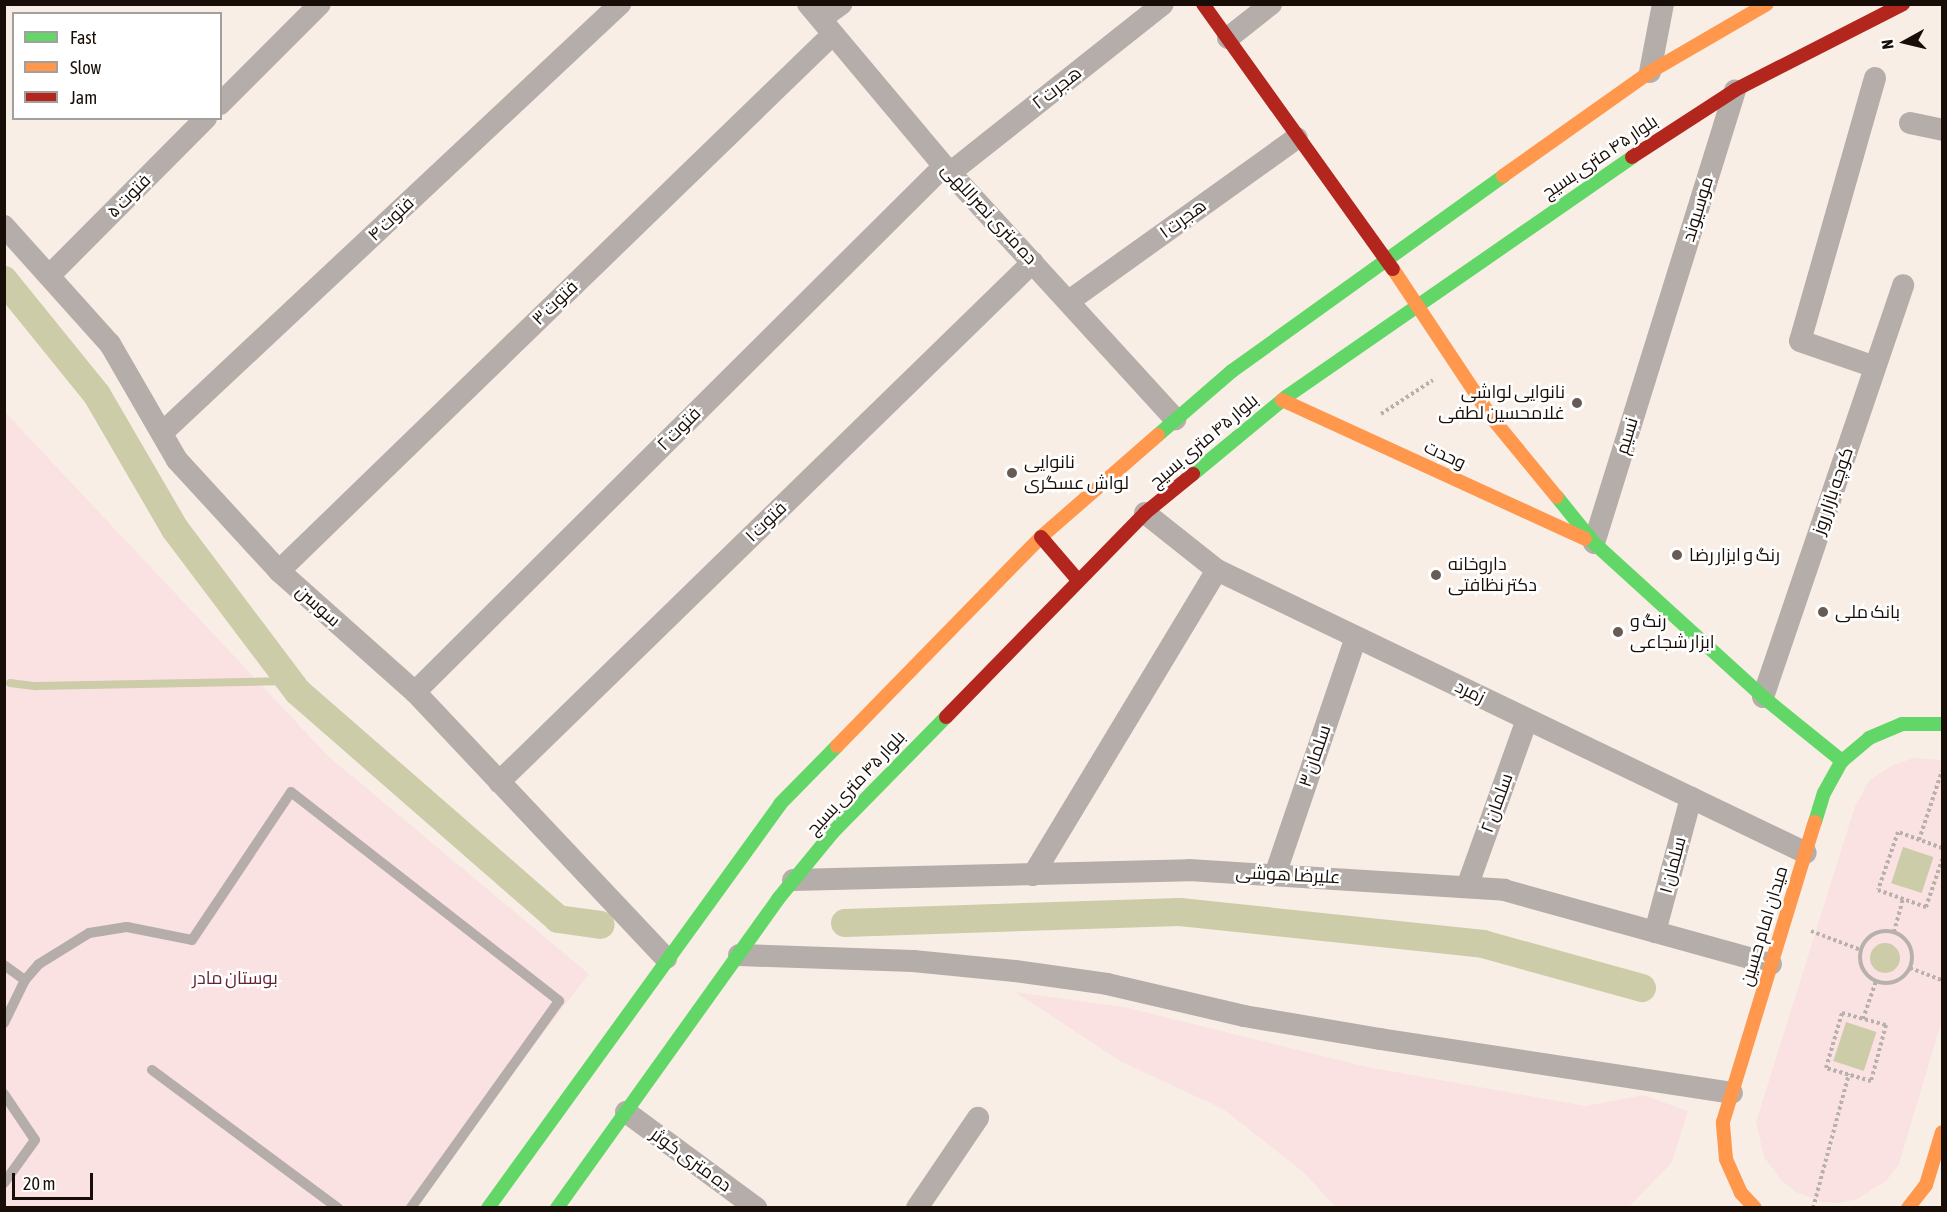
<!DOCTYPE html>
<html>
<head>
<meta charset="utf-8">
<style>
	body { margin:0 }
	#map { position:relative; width:1947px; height:1212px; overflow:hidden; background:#f8eee6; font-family:"Asap Condensed",Cairo,sans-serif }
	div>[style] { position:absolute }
	.green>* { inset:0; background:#fae2e2 }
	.water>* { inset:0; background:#cccca8; transform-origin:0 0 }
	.round { border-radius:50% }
	.stream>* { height:8px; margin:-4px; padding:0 4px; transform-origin:4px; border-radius:4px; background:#cccca8 }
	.canal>* { height:28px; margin:-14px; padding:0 14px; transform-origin:14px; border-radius:14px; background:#cccca8 }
	.path>* { height:4px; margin-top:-2px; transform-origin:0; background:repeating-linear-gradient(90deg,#b7b0ab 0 3px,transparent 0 6px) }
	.path>.ring { margin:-2px; padding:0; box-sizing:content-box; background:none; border:4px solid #b7b0ab; border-radius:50% }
	.lane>* { height:10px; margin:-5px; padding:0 5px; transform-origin:5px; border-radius:5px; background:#b5adaa }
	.street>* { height:22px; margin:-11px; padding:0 11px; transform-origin:11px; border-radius:11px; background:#b5adaa }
	.fast>* { height:14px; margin:-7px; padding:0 7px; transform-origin:7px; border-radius:7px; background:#63d668 }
	.slow>* { height:14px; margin:-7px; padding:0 7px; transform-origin:7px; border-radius:7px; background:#ff974d }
	.jam>* { height:14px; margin:-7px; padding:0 7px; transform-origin:7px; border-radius:7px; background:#b3261e }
	.dots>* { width:16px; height:16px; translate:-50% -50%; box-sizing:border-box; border:3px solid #fff; border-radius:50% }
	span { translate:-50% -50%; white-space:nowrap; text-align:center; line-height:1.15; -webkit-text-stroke:5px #fff; paint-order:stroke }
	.street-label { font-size:18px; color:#180e07 }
	.poi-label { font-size:18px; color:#180e07 }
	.right { translate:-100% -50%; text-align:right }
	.left { translate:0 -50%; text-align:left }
	.park-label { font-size:18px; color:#632335 }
	.frame { position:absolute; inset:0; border:6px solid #180e07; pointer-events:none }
	.legend { position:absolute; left:12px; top:12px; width:210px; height:108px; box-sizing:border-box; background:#fff; border:2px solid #a39f9c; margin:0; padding:8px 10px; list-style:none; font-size:18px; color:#180e07 }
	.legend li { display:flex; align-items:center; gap:12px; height:30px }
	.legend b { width:30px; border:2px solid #a39f9c }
	.north { position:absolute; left:1875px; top:12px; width:60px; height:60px; -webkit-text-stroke:4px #fff; paint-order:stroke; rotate:262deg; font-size:16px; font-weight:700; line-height:24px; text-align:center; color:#180e07 }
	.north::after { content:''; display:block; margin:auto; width:21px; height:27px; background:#180e07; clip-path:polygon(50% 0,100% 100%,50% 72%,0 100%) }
	.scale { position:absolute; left:12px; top:1173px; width:81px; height:27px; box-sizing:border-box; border:3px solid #180e07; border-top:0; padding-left:8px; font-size:18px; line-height:21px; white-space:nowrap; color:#180e07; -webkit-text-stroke:4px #fff; paint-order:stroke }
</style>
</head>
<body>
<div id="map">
	<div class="green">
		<div style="clip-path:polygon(4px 411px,328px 756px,589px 974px,409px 1207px,5px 1207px)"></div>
		<div style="clip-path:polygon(1914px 758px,1942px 760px,1942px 1020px,1899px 1164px,1886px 1181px,1857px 1199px,1839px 1203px,1822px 1202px,1796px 1192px,1782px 1181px,1764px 1157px,1756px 1122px,1855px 806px,1870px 780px,1893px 765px)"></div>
		<div style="clip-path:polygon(1015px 992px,1124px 1007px,1367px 1067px,1586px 1106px,1643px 1095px,1688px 1111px,1672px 1162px,1629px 1207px,1336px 1207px,1302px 1171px,1223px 1109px,1122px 1062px)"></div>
	</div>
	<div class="water">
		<div style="left:1903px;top:847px;width:32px;height:38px;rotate:18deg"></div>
		<div class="round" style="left:1870px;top:943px;width:30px;height:30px"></div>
		<div style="left:1846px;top:1022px;width:32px;height:41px;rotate:18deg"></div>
	</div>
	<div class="stream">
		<div style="left:10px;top:683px;width:26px;rotate:7deg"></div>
		<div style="left:36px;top:686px;width:255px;rotate:-1.1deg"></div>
	</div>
	<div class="canal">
		<div style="left:4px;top:280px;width:148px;rotate:51deg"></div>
		<div style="left:97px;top:395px;width:155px;rotate:59.8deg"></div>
		<div style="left:175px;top:529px;width:204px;rotate:53deg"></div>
		<div style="left:298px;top:692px;width:345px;rotate:41.1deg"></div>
		<div style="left:558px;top:919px;width:43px;rotate:7.9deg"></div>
		<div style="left:845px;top:923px;width:335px;rotate:-1.9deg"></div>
		<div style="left:1180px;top:912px;width:305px;rotate:6deg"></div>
		<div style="left:1483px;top:944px;width:165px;rotate:15.5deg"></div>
	</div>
	<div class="path">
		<div style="left:1381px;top:414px;width:62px;rotate:-33.2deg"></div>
		<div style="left:1919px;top:840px;width:73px;rotate:-71.6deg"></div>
		<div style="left:1942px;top:848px;width:47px;rotate:-160deg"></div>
		<div style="left:1898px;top:832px;width:61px;rotate:109deg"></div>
		<div style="left:1878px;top:890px;width:51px;rotate:19.5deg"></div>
		<div style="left:1926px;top:907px;width:50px;rotate:-71.2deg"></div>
		<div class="ring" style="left:1860px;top:931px;width:48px;height:48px"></div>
		<div style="left:1811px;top:931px;width:53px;rotate:20.8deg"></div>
		<div style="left:1894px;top:932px;width:34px;rotate:-75deg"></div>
		<div style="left:1910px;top:968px;width:34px;rotate:21deg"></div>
		<div style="left:1842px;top:1013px;width:46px;rotate:15.3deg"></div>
		<div style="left:1886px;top:1025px;width:58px;rotate:105deg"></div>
		<div style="left:1871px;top:1081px;width:47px;rotate:-163.9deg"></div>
		<div style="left:1826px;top:1068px;width:57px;rotate:-73.8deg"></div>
		<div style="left:1863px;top:1019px;width:40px;rotate:-71.1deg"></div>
		<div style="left:1813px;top:1208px;width:139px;rotate:-75deg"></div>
	</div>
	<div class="lane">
		<div style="left:4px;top:965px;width:26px;rotate:36deg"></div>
		<div style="left:4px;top:1023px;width:48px;rotate:-64deg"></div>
		<div style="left:25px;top:980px;width:21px;rotate:-49deg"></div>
		<div style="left:39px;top:964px;width:59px;rotate:-31.8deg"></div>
		<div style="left:89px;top:933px;width:38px;rotate:-9deg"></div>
		<div style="left:127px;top:927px;width:66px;rotate:11.3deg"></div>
		<div style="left:192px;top:940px;width:178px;rotate:-56.2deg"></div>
		<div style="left:291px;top:792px;width:340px;rotate:37.9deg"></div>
		<div style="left:559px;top:1001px;width:254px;rotate:125.6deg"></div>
		<div style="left:152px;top:1070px;width:232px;rotate:36.6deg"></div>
		<div style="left:4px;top:1094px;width:55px;rotate:56deg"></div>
		<div style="left:35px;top:1140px;width:53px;rotate:125.8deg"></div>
	</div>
	<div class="street">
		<div style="left:808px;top:4px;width:212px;rotate:50deg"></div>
		<div style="left:944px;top:166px;width:343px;rotate:47.6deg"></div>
		<div style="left:822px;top:18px;width:24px;rotate:-36deg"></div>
		<div style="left:1228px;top:38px;width:55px;rotate:-38.3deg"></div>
		<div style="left:1650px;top:72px;width:69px;rotate:-79.2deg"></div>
		<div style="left:1875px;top:78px;width:273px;rotate:105.9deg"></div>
		<div style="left:1800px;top:341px;width:79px;rotate:19.1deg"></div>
		<div style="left:220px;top:104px;width:141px;rotate:-45deg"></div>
		<div style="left:1910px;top:123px;width:33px;rotate:12deg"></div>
		<div style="left:951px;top:172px;width:270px;rotate:-38.4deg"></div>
		<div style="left:4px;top:226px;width:159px;rotate:48.1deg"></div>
		<div style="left:110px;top:344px;width:134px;rotate:60deg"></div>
		<div style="left:177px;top:460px;width:151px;rotate:47.4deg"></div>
		<div style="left:279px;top:571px;width:182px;rotate:41.7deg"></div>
		<div style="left:415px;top:692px;width:366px;rotate:46.7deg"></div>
		<div style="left:51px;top:274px;width:220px;rotate:-45.2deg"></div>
		<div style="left:1069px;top:301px;width:280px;rotate:-35.6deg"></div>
		<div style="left:162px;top:433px;width:628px;rotate:-43.13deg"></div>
		<div style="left:1145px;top:513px;width:92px;rotate:38.4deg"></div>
		<div style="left:1217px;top:570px;width:653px;rotate:25.66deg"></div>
		<div style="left:1594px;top:543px;width:474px;rotate:-72.7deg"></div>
		<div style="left:279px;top:571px;width:770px;rotate:-44.11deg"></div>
		<div style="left:415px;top:692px;width:746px;rotate:-44.84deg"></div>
		<div style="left:1763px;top:697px;width:435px;rotate:-71.2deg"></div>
		<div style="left:499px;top:782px;width:745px;rotate:-44.24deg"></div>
		<div style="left:1033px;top:875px;width:356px;rotate:-58.9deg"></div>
		<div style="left:1275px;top:875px;width:251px;rotate:-71.2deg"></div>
		<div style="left:793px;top:880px;width:396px;rotate:-1.4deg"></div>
		<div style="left:1189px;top:870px;width:316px;rotate:3.6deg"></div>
		<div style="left:1504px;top:890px;width:277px;rotate:15.5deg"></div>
		<div style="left:1467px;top:887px;width:178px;rotate:-70.3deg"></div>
		<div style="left:1655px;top:932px;width:139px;rotate:-75deg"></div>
		<div style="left:739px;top:955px;width:174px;rotate:2deg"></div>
		<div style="left:913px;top:961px;width:102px;rotate:5.6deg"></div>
		<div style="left:1015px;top:971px;width:93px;rotate:8deg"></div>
		<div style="left:1107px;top:984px;width:141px;rotate:13.1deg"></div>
		<div style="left:1244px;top:1016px;width:138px;rotate:9.6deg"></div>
		<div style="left:1380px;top:1039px;width:356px;rotate:8.7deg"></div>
		<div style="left:626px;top:1112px;width:162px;rotate:36.4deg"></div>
		<div style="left:917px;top:1208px;width:109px;rotate:-55.9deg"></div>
	</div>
	<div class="fast">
		<div style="left:1158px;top:435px;width:98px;rotate:-40.9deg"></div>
		<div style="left:1232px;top:371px;width:334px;rotate:-35.7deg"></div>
		<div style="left:1193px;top:474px;width:121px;rotate:-39.6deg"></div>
		<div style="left:1286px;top:397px;width:421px;rotate:-34.7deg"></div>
		<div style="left:1557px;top:497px;width:59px;rotate:51.2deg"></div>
		<div style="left:1594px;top:543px;width:229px;rotate:42.3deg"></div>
		<div style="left:1763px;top:697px;width:102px;rotate:39deg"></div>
		<div style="left:1815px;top:822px;width:30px;rotate:-73deg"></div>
		<div style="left:1824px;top:793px;width:37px;rotate:-61deg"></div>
		<div style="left:1842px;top:761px;width:35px;rotate:-40deg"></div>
		<div style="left:1869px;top:738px;width:36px;rotate:-23deg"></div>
		<div style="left:1902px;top:724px;width:40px"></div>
		<div style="left:488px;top:1208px;width:498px;rotate:-54.1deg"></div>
		<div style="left:780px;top:804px;width:81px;rotate:-45.5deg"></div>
		<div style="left:557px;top:1208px;width:380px;rotate:-54.4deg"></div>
		<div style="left:778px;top:899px;width:87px;rotate:-50.6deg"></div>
		<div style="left:833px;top:832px;width:161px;rotate:-45.5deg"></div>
	</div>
	<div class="slow">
		<div style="left:1503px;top:176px;width:180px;rotate:-35.3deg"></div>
		<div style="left:1650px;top:72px;width:135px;rotate:-30.2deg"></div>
		<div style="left:1393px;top:269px;width:179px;rotate:56.4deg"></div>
		<div style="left:1492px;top:418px;width:102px;rotate:50.6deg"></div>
		<div style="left:1282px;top:400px;width:333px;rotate:24.6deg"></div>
		<div style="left:837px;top:746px;width:292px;rotate:-45.7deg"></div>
		<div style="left:1041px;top:537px;width:155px;rotate:-41.1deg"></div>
		<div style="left:1755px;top:1208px;width:21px;rotate:-133deg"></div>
		<div style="left:1741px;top:1193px;width:37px;rotate:-114deg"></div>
		<div style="left:1726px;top:1159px;width:37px;rotate:-95deg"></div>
		<div style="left:1723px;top:1122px;width:314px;rotate:-73deg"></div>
		<div style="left:1908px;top:1208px;width:29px;rotate:-52deg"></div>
		<div style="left:1926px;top:1185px;width:55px;rotate:-73.2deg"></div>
	</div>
	<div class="jam">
		<div style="left:1203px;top:4px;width:326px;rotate:54.4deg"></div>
		<div style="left:1632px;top:157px;width:123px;rotate:-33deg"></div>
		<div style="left:1735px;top:90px;width:189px;rotate:-27.1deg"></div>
		<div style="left:1041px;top:537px;width:55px;rotate:49.4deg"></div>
		<div style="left:946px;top:717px;width:285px;rotate:-45.7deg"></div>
		<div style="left:1145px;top:513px;width:62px;rotate:-39.1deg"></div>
	</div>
	<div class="dots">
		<div style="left:1577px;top:403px;background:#665c55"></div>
		<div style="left:1012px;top:473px;background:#665c55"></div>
		<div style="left:1677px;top:555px;background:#665c55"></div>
		<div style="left:1436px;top:575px;background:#665c55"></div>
		<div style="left:1823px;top:612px;background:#665c55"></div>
		<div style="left:1618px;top:632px;background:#665c55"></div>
	</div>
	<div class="street-label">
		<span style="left:1057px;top:88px;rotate:-38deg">هجرت ۲</span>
		<span style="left:1600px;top:157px;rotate:-34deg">بلوار ۴۵ متری بسیج</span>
		<span style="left:129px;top:196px;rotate:-45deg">فتوت ۵</span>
		<span style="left:1698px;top:209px;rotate:-73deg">موسیوند</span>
		<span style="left:989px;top:214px;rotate:47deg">ده متری نصراللهی</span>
		<span style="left:391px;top:219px;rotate:-43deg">فتوت ۴</span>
		<span style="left:1183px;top:219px;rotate:-36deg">هجرت ۱</span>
		<span style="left:555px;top:303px;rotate:-44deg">فتوت ۳</span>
		<span style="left:679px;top:429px;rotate:-45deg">فتوت ۲</span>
		<span style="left:1627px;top:436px;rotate:-73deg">نسیم</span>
		<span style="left:1204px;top:441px;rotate:-40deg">بلوار ۴۵ متری بسیج</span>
		<span style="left:1445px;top:455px;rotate:25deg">وحدت</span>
		<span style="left:1833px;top:491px;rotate:-71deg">کوچه بازار روز</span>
		<span style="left:766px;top:522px;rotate:-44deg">فتوت ۱</span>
		<span style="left:318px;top:606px;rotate:42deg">سوسن</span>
		<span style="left:1470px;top:692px;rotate:26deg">زمرد</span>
		<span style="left:1315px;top:756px;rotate:-71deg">سلمان ۳</span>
		<span style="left:856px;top:783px;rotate:-47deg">بلوار ۴۵ متری بسیج</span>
		<span style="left:1497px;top:803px;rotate:-70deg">سلمان ۲</span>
		<span style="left:1673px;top:865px;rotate:-75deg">سلمان ۱</span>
		<span style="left:1288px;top:875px;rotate:3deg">علیرضا هوشی</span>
		<span style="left:1764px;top:926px;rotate:-73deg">میدان امام حسین</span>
		<span style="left:691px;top:1160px;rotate:36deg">ده متری کوثر</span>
	</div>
	<div class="poi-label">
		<span class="right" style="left:1565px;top:403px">نانوایی لواشی<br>غلامحسین لطفی</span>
		<span class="left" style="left:1024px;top:473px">نانوایی<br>لواش عسگری</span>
		<span class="left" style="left:1689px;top:555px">رنگ و ابزار رضا</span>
		<span class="left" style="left:1448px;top:575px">داروخانه<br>دکتر نظافتی</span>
		<span class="left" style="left:1835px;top:612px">بانک ملی</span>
		<span class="left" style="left:1630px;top:632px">رنگ و<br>ابزار شجاعی</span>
	</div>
	<div class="park-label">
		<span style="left:235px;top:978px">بوستان مادر</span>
	</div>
	<div class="frame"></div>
	<ul class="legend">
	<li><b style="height:8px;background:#63d668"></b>Fast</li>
	<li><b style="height:8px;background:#ff974d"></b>Slow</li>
	<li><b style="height:8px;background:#b3261e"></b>Jam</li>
	</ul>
	<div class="north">N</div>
	<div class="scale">20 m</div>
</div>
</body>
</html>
